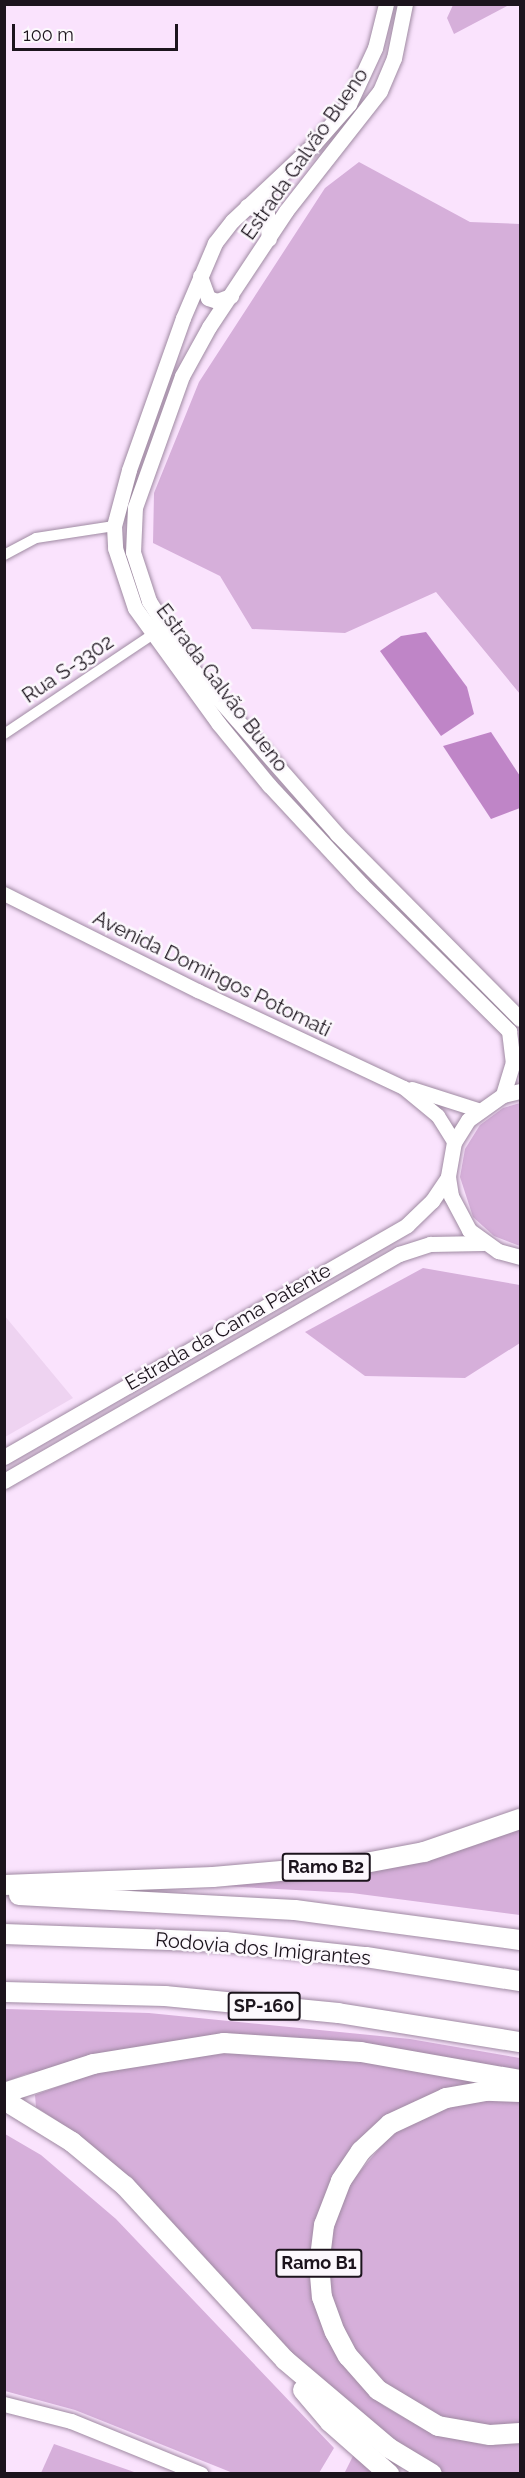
<!DOCTYPE html>
<html>
<head>
<meta charset="utf-8">
<style>
	body { margin:0 }
	#map { position:relative; width:525px; height:2478px; overflow:hidden; background:#fae3fd; font-family:Raleway,sans-serif }
	div>[style] { position:absolute }
	.built>* { inset:0; background:#eed3f1 }
	.green>* { inset:0; background:#d6afda }
	.water>* { inset:0; background:#bf85c7 }
	.roads { filter:drop-shadow(0 0 2px #9f8aa2) drop-shadow(0 0 2px #9f8aa2) }
	.minor>* { height:10px; margin:-5px; padding:0 5px; transform-origin:5px; border-radius:5px; background:#fff }
	.tertiary>* { height:14px; margin:-7px; padding:0 7px; transform-origin:7px; border-radius:7px; background:#fff }
	.secondary>* { height:15px; margin:-7.5px; padding:0 7.5px; transform-origin:7.5px; border-radius:7.5px; background:#fff }
	.motorway>* { height:20px; margin:-10px; padding:0 10px; transform-origin:10px; border-radius:10px; background:#fff }
	span { translate:-50% -50%; white-space:nowrap; text-align:center; line-height:1.15; -webkit-text-stroke:5px #fcf8fd; paint-order:stroke }
	.shield-label span { padding:2px 4px; background:#fcf8fd; border:2px solid; border-radius:4px; -webkit-text-stroke-width:0 }
	.shield-label { font-size:18px; color:#1c141d; font-weight:700 }
	.street-label { font-size:20px; color:#1c141d }
	.frame { position:absolute; inset:0; border:6px solid #1c141d; pointer-events:none }
	.scale { position:absolute; left:12px; top:24px; width:166px; height:27px; box-sizing:border-box; border:3px solid #1c141d; border-top:0; padding-left:8px; font-size:18px; line-height:21px; white-space:nowrap; color:#1c141d; -webkit-text-stroke:4px #fcf8fd; paint-order:stroke }
</style>
</head>
<body>
<div id="map">
	<div class="built">
		<div style="clip-path:polygon(4px 1315px,73px 1398px,5px 1437px,4px 1437px)"></div>
	</div>
	<div class="green">
		<div style="clip-path:polygon(453px 5px,453px 4px,509px 5px,454px 34px,447px 18px)"></div>
		<div style="clip-path:polygon(359px 162px,470px 222px,520px 224px,520px 694px,436px 592px,345px 633px,252px 629px,220px 576px,153px 543px,154px 493px,199px 382px,325px 188px)"></div>
		<div style="clip-path:polygon(520px 1103px,520px 1246px,494px 1236px,473px 1217px,460px 1177px,465px 1149px,480px 1125px,503px 1108px)"></div>
		<div style="clip-path:polygon(423px 1268px,520px 1285px,520px 1343px,465px 1378px,365px 1376px,305px 1332px)"></div>
		<div style="clip-path:polygon(520px 1826px,520px 1915px,352px 1893px,186px 1884px,315px 1875px)"></div>
		<div style="clip-path:polygon(5px 2009px,149px 2013px,410px 2039px,520px 2058px,520px 2071px,281px 2037px,26px 2074px,5px 2082px)"></div>
		<div style="clip-path:polygon(245px 2052px,343px 2057px,489px 2084px,372px 2132px,315px 2258px,357px 2381px,384px 2406px,427px 2431px,484px 2445px,520px 2444px,520px 2473px,442px 2473px,404px 2451px,324px 2387px,74px 2132px,36px 2107px,35px 2095px,101px 2071px,172px 2058px)"></div>
		<div style="clip-path:polygon(491px 2099px,520px 2100px,520px 2430px,478px 2431px,399px 2400px,355px 2353px,339px 2321px,330px 2291px,328px 2254px,336px 2215px,352px 2181px,392px 2133px,424px 2114px,460px 2102px)"></div>
		<div style="clip-path:polygon(5px 2134px,41px 2155px,116px 2219px,334px 2448px,319px 2473px,233px 2473px,75px 2410px,5px 2391px)"></div>
		<div style="clip-path:polygon(54px 2444px,137px 2473px,41px 2473px)"></div>
		<div style="clip-path:polygon(355px 2452px,382px 2474px,344px 2474px)"></div>
	</div>
	<div class="water">
		<div style="clip-path:polygon(426px 632px,467px 687px,474px 714px,441px 736px,380px 651px,401px 636px)"></div>
		<div style="clip-path:polygon(491px 732px,520px 776px,520px 808px,491px 819px,443px 746px)"></div>
	</div>
	<div class="roads">
		<div class="minor">
			<div style="left:4px;top:555px;width:36px;rotate:-28deg"></div>
			<div style="left:36px;top:538px;width:79px;rotate:-8.7deg"></div>
			<div style="left:4px;top:734px;width:178px;rotate:-33.8deg"></div>
		</div>
		<div class="tertiary">
			<div style="left:4px;top:894px;width:217px;rotate:26.6deg"></div>
			<div style="left:198px;top:991px;width:228px;rotate:25.2deg"></div>
			<div style="left:404px;top:1088px;width:44px;rotate:39.5deg"></div>
			<div style="left:438px;top:1116px;width:31px;rotate:58deg"></div>
			<div style="left:412px;top:1089px;width:69px;rotate:17.7deg"></div>
		</div>
		<div class="secondary">
			<div style="left:386px;top:4px;width:45px;rotate:104deg"></div>
			<div style="left:375px;top:48px;width:62px;rotate:114.9deg"></div>
			<div style="left:349px;top:104px;width:53px;rotate:131.2deg"></div>
			<div style="left:314px;top:144px;width:112px;rotate:136.8deg"></div>
			<div style="left:232px;top:221px;width:28px;rotate:128deg"></div>
			<div style="left:215px;top:243px;width:82px;rotate:113.1deg"></div>
			<div style="left:183px;top:318px;width:161px;rotate:109.6deg"></div>
			<div style="left:129px;top:470px;width:58px;rotate:105deg"></div>
			<div style="left:114px;top:526px;width:22px;rotate:87deg"></div>
			<div style="left:115px;top:548px;width:63px;rotate:71.6deg"></div>
			<div style="left:135px;top:608px;width:143px;rotate:54.1deg"></div>
			<div style="left:219px;top:724px;width:79px;rotate:50.7deg"></div>
			<div style="left:269px;top:785px;width:135px;rotate:47.1deg"></div>
			<div style="left:361px;top:884px;width:209px;rotate:44.8deg"></div>
			<div style="left:509px;top:1031px;width:31px;rotate:83deg"></div>
			<div style="left:513px;top:1062px;width:34px;rotate:107deg"></div>
			<div style="left:405px;top:4px;width:55px;rotate:101.5deg"></div>
			<div style="left:394px;top:58px;width:36px;rotate:113deg"></div>
			<div style="left:380px;top:91px;width:152px;rotate:128.1deg"></div>
			<div style="left:286px;top:211px;width:139px;rotate:123.6deg"></div>
			<div style="left:209px;top:327px;width:56px;rotate:118.9deg"></div>
			<div style="left:182px;top:376px;width:139px;rotate:109.7deg"></div>
			<div style="left:135px;top:507px;width:45px;rotate:92.5deg"></div>
			<div style="left:133px;top:552px;width:52px;rotate:71.9deg"></div>
			<div style="left:149px;top:601px;width:82px;rotate:57.5deg"></div>
			<div style="left:193px;top:670px;width:218px;rotate:48.7deg"></div>
			<div style="left:337px;top:834px;width:260px;rotate:45.3deg"></div>
			<div style="left:247px;top:206px;width:21px;rotate:19deg"></div>
			<div style="left:267px;top:213px;width:26px;rotate:86deg"></div>
			<div style="left:200px;top:276px;width:23px;rotate:70deg"></div>
			<div style="left:208px;top:298px;width:9px;rotate:18deg"></div>
			<div style="left:217px;top:301px;width:15px;rotate:-20deg"></div>
			<div style="left:520px;top:1091px;width:17px;rotate:167deg"></div>
			<div style="left:503px;top:1095px;width:43px;rotate:144.5deg"></div>
			<div style="left:468px;top:1120px;width:26px;rotate:122deg"></div>
			<div style="left:454px;top:1142px;width:36px;rotate:100deg"></div>
			<div style="left:448px;top:1177px;width:19px;rotate:81deg"></div>
			<div style="left:451px;top:1196px;width:38px;rotate:62deg"></div>
			<div style="left:469px;top:1230px;width:36px;rotate:36deg"></div>
			<div style="left:498px;top:1251px;width:23px;rotate:15deg"></div>
			<div style="left:4px;top:1457px;width:465px;rotate:-29.9deg"></div>
			<div style="left:407px;top:1225px;width:35px;rotate:-44deg"></div>
			<div style="left:432px;top:1201px;width:29px;rotate:-56deg"></div>
			<div style="left:4px;top:1481px;width:456px;rotate:-29.9deg"></div>
			<div style="left:399px;top:1254px;width:33px;rotate:-18deg"></div>
			<div style="left:430px;top:1244px;width:53px;rotate:-1.1deg"></div>
			<div style="left:4px;top:2404px;width:69px;rotate:14.2deg"></div>
			<div style="left:71px;top:2421px;width:140px;rotate:22.2deg"></div>
		</div>
		<div class="motorway">
			<div style="left:4px;top:1885px;width:209px;rotate:-2.2deg"></div>
			<div style="left:213px;top:1877px;width:148px;rotate:-5.1deg"></div>
			<div style="left:360px;top:1864px;width:65px;rotate:-10.6deg"></div>
			<div style="left:424px;top:1852px;width:102px;rotate:-19deg"></div>
			<div style="left:19px;top:1895px;width:276px;rotate:3.1deg"></div>
			<div style="left:295px;top:1910px;width:227px;rotate:7.6deg"></div>
			<div style="left:4px;top:1934px;width:221px;rotate:2.1deg"></div>
			<div style="left:225px;top:1942px;width:142px;rotate:6.1deg"></div>
			<div style="left:366px;top:1957px;width:156px;rotate:8.9deg"></div>
			<div style="left:4px;top:1992px;width:161px;rotate:1.4deg"></div>
			<div style="left:165px;top:1996px;width:174px;rotate:5.6deg"></div>
			<div style="left:338px;top:2013px;width:184px;rotate:9.1deg"></div>
			<div style="left:520px;top:2092px;width:34px;rotate:-178deg"></div>
			<div style="left:486px;top:2091px;width:41px;rotate:170.1deg"></div>
			<div style="left:446px;top:2098px;width:62px;rotate:155.1deg"></div>
			<div style="left:390px;top:2124px;width:40px;rotate:137deg"></div>
			<div style="left:361px;top:2151px;width:36px;rotate:124deg"></div>
			<div style="left:341px;top:2181px;width:47px;rotate:111.1deg"></div>
			<div style="left:324px;top:2225px;width:39px;rotate:97deg"></div>
			<div style="left:319px;top:2264px;width:33px;rotate:85deg"></div>
			<div style="left:322px;top:2297px;width:37px;rotate:70deg"></div>
			<div style="left:335px;top:2332px;width:27px;rotate:62deg"></div>
			<div style="left:348px;top:2356px;width:45px;rotate:48.6deg"></div>
			<div style="left:378px;top:2390px;width:70px;rotate:31deg"></div>
			<div style="left:438px;top:2426px;width:53px;rotate:9.8deg"></div>
			<div style="left:490px;top:2435px;width:30px;rotate:-4deg"></div>
			<div style="left:4px;top:2093px;width:94px;rotate:-18deg"></div>
			<div style="left:93px;top:2064px;width:133px;rotate:-9.1deg"></div>
			<div style="left:224px;top:2043px;width:137px;rotate:3.8deg"></div>
			<div style="left:361px;top:2052px;width:161px;rotate:10deg"></div>
			<div style="left:4px;top:2100px;width:80px;rotate:31.7deg"></div>
			<div style="left:72px;top:2142px;width:69px;rotate:39.7deg"></div>
			<div style="left:125px;top:2186px;width:236px;rotate:47.4deg"></div>
			<div style="left:285px;top:2360px;width:136px;rotate:40.2deg"></div>
			<div style="left:389px;top:2448px;width:50px;rotate:31.2deg"></div>
			<div style="left:303px;top:2390px;width:42px;rotate:49.8deg"></div>
			<div style="left:330px;top:2422px;width:79px;rotate:41.4deg"></div>
		</div>
	</div>
	<div class="shield-label">
		<span style="left:326px;top:1867px">Ramo B2</span>
		<span style="left:264px;top:2006px">SP-160</span>
		<span style="left:319px;top:2263px">Ramo B1</span>
	</div>
	<div class="street-label">
		<span style="left:305px;top:154px;rotate:-55deg">Estrada Galvão Bueno</span>
		<span style="left:68px;top:669px;rotate:-34deg">Rua S-3302</span>
		<span style="left:222px;top:688px;rotate:53deg">Estrada Galvão Bueno</span>
		<span style="left:212px;top:974px;rotate:26deg">Avenida Domingos Potomati</span>
		<span style="left:228px;top:1327px;rotate:-30deg">Estrada da Cama Patente</span>
		<span style="left:263px;top:1949px;rotate:5deg">Rodovia dos Imigrantes</span>
	</div>
	<div class="frame"></div>
	<div class="scale">100 m</div>
</div>
</body>
</html>
